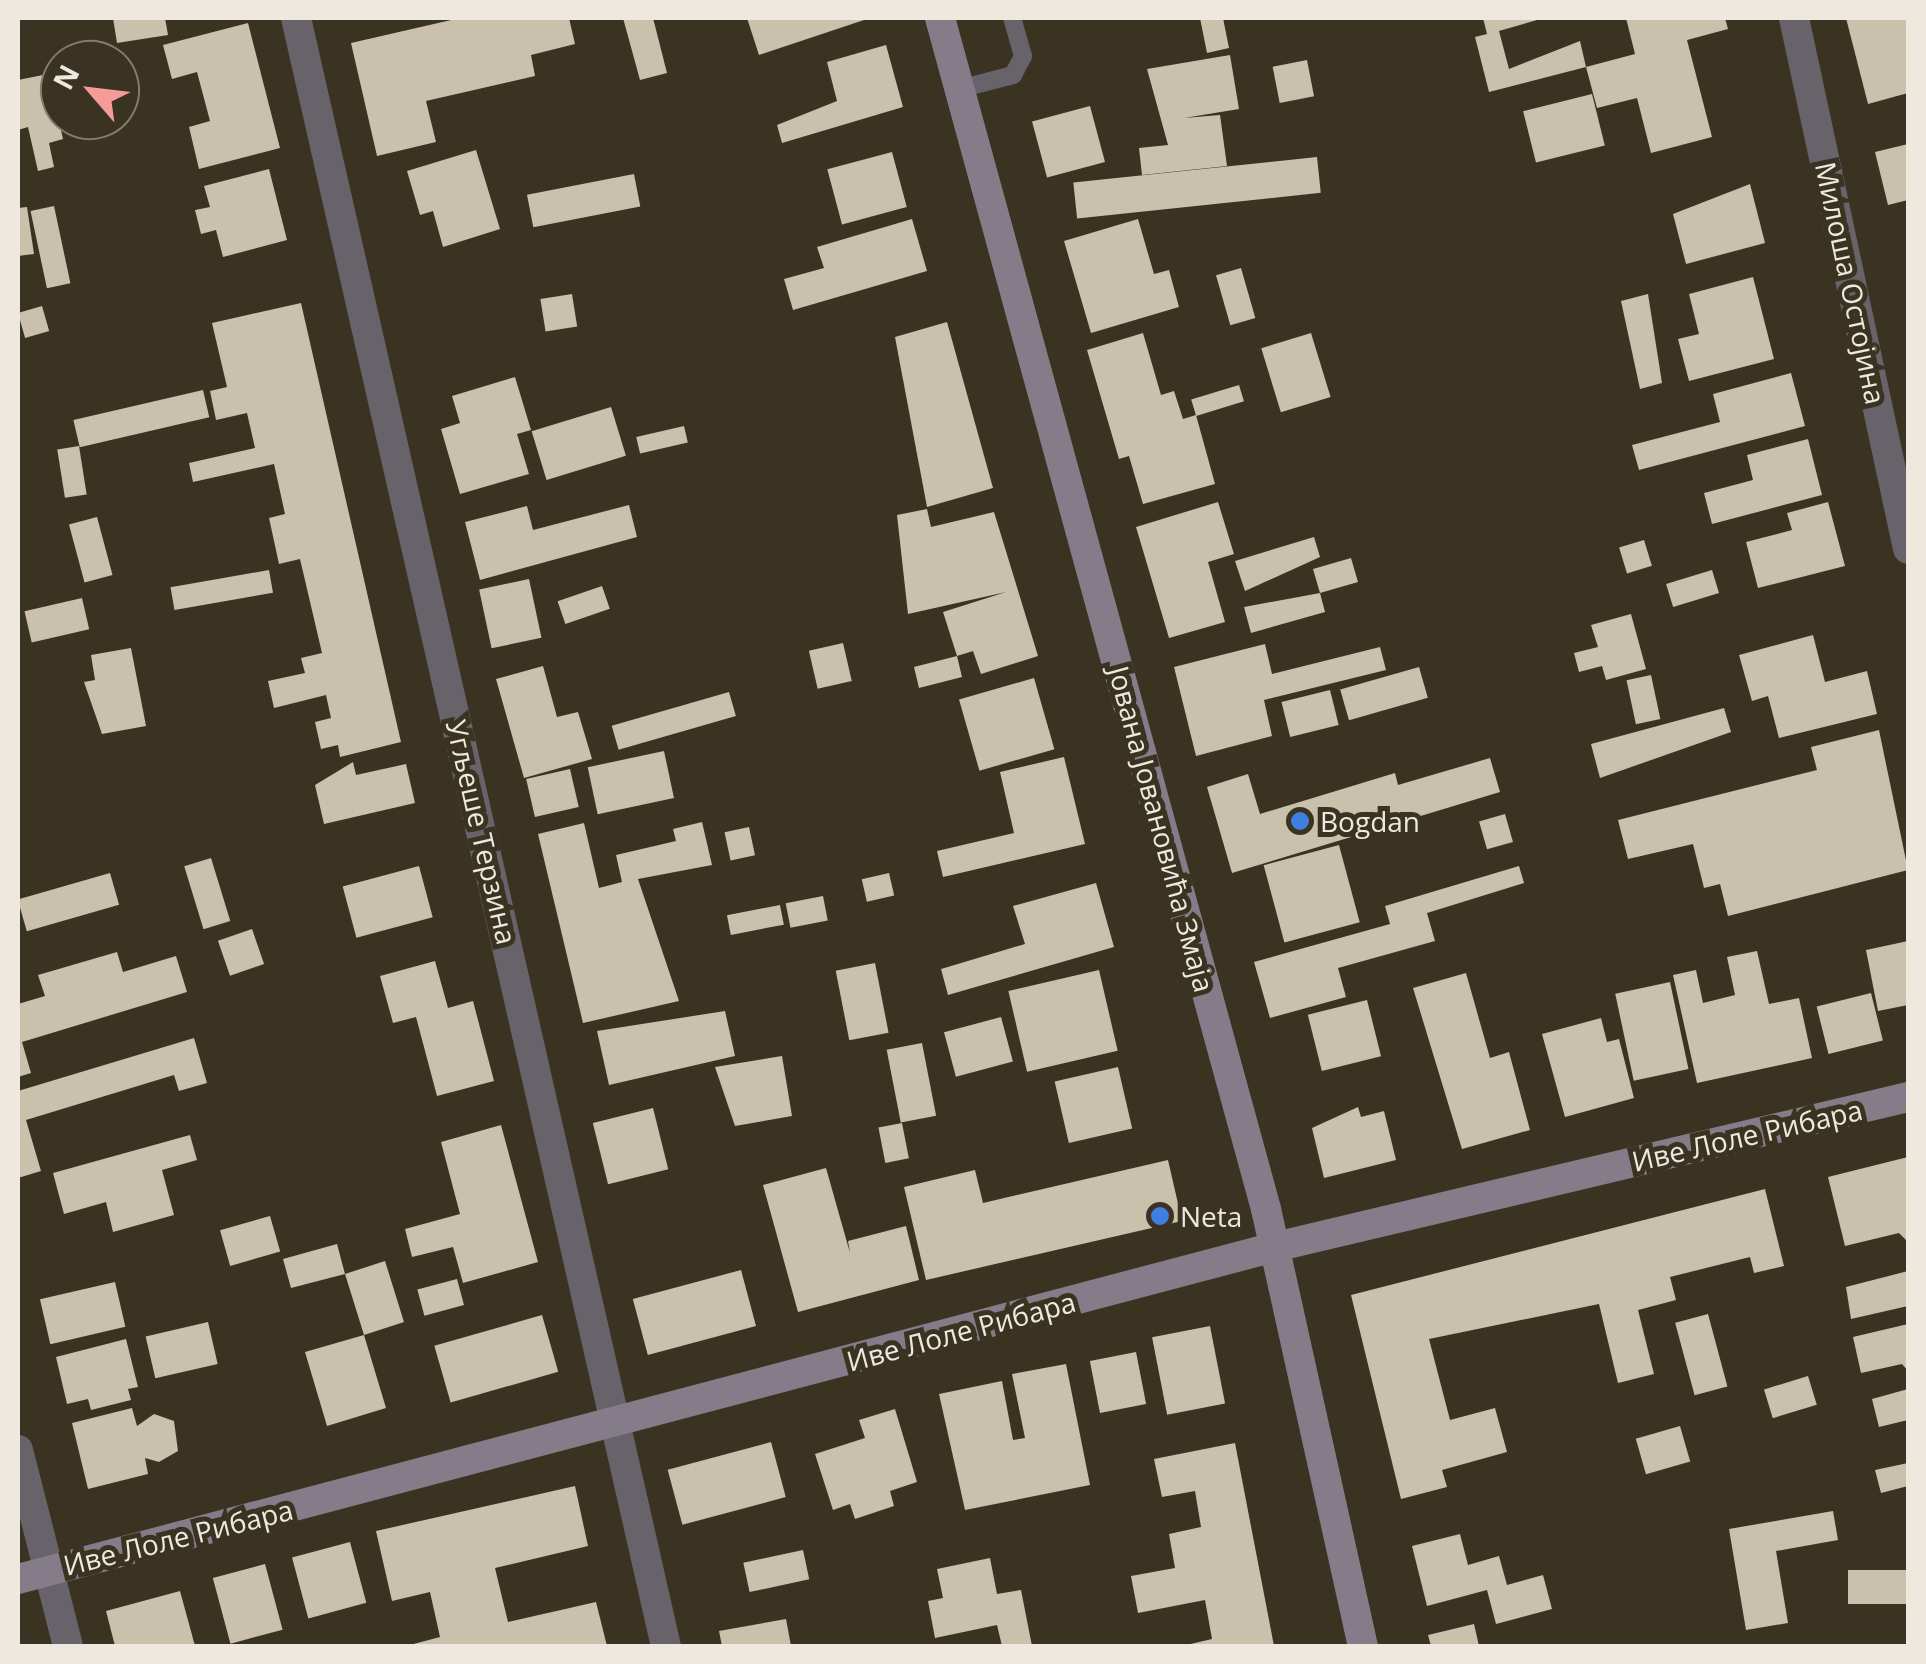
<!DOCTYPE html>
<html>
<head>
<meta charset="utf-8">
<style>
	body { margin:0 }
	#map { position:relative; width:1926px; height:1664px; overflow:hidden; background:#3a3322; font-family:"Open Sans",sans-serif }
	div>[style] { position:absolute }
	.building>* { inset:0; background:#c9c1ac; transform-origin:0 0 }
	.lane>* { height:18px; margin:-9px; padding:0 9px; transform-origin:9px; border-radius:9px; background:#68626a }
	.street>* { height:30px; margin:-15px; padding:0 15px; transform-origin:15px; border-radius:15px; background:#68626a }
	.secondary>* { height:30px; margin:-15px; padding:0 15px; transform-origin:15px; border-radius:15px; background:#847c88 }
	.dots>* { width:28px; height:28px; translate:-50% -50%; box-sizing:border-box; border:5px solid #3a3322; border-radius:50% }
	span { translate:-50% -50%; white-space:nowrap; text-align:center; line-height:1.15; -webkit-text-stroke:10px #3a3322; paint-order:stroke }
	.street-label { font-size:28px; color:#eee9de }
	.poi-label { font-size:28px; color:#eee9de }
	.left { translate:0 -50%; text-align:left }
	.frame { position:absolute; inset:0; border:20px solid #eee9de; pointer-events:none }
	.north { position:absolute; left:40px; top:40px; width:100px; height:100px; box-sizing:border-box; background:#3a3322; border:2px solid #827c6d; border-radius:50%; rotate:298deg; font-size:28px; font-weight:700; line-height:40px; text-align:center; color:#eee9de }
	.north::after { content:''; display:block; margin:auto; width:35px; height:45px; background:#f59b98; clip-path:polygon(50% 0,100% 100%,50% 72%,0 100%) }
</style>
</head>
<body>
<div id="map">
	<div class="building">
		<div style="clip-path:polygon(113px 18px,165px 18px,168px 35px,117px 43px)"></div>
		<div style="clip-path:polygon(460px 18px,569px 18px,575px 44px,531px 55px,535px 76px,426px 101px,436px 142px,377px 156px,351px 43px)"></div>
		<div style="clip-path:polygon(623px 18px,653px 18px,667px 73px,640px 80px)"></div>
		<div style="clip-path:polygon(747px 18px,870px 18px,759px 55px)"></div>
		<div style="clip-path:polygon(1200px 18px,1223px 18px,1229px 48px,1207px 53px)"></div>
		<div style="clip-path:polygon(1483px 18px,1544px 18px,1499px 31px,1509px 69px,1580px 41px,1586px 67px,1635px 54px,1626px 18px,1725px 18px,1728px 29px,1687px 40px,1712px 137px,1651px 153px,1637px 98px,1597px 108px,1586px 67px,1489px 92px,1475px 37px,1487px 34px)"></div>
		<div style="clip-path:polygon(1846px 18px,1908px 18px,1908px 93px,1868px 104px)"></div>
		<div style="clip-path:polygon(248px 23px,280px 148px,199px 169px,189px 127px,210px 121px,197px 72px,172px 79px,163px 45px)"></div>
		<div style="clip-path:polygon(886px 45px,903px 107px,782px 143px,777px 125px,837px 101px,827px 62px)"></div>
		<div style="clip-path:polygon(1230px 55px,1239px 109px,1184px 118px,1220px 115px,1227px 166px,1142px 175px,1139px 148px,1168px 145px,1147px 69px)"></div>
		<div style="left:1307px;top:60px;width:37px;height:35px;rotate:79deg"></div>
		<div style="clip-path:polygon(48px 74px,63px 139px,49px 143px,54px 167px,38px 171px,28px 127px,18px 130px,18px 80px)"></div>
		<div style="left:1592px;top:94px;width:53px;height:71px;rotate:76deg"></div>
		<div style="left:1090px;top:106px;width:58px;height:60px;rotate:75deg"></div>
		<div style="clip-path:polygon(1908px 144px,1908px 200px,1888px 205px,1875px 152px)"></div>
		<div style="clip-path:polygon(476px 150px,500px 229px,443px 247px,433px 211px,420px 215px,407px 171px)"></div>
		<div style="left:892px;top:152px;width:57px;height:67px;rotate:75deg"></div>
		<div style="left:1317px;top:157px;width:36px;height:245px;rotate:84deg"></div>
		<div style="clip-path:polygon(269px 169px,287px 240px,223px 257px,216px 230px,201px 234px,195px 210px,210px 207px,204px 186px)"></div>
		<div style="left:634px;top:174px;width:33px;height:109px;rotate:79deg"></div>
		<div style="clip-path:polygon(1750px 184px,1765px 243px,1686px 264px,1673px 214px)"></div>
		<div style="left:54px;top:206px;width:79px;height:24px;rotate:78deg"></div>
		<div style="clip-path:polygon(27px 207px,34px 254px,18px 256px,18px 208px)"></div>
		<div style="clip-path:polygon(912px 219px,927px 271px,793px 310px,784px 279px,824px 268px,817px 247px)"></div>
		<div style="clip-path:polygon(1138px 219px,1154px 274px,1169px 270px,1179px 307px,1091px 333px,1064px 241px)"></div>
		<div style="left:1241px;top:268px;width:52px;height:26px;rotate:74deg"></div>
		<div style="clip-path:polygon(1753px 277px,1774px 359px,1689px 381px,1678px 339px,1699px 334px,1689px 294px)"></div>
		<div style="left:572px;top:294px;width:33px;height:32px;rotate:81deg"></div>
		<div style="clip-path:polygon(1648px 294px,1662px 383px,1640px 389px,1621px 301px)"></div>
		<div style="clip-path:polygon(301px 303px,401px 742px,340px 757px,338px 745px,321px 749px,315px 722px,331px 718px,326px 695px,274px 708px,268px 681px,305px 673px,301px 658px,322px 653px,300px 559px,279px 564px,269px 518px,285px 514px,274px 464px,193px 482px,189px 463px,255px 448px,247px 413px,216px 420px,210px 391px,227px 387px,212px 323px)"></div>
		<div style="left:42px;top:306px;width:26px;height:25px;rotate:74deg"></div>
		<div style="clip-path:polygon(947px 322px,993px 488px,927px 507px,895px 337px)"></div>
		<div style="clip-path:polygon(1143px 333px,1161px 395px,1174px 391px,1183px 419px,1196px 415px,1215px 484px,1143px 504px,1129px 456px,1119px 459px,1087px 350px)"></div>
		<div style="left:1311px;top:333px;width:67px;height:52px;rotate:73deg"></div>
		<div style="clip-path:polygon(1791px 373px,1805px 426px,1639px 470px,1632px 445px,1720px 422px,1713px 394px)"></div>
		<div style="clip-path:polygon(515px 377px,531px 430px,517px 434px,529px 474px,460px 494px,441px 429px,460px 423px,452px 396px)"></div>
		<div style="left:1239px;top:385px;width:17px;height:50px;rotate:73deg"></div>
		<div style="left:203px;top:390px;width:28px;height:133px;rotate:77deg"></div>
		<div style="left:611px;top:407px;width:51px;height:83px;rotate:73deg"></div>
		<div style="left:684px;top:426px;width:17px;height:49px;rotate:77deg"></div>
		<div style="clip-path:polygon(1808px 439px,1822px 495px,1712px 524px,1704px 493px,1753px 480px,1747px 455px)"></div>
		<div style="left:79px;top:446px;width:49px;height:22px;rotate:81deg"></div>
		<div style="clip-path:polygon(1218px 502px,1234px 554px,1208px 562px,1225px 622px,1169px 638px,1136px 527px)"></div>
		<div style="clip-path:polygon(1828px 502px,1845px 566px,1758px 588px,1746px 542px,1792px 530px,1787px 513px)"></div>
		<div style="clip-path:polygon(629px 505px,637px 537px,480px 580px,465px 522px,527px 506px,533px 530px)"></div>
		<div style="clip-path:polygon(927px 509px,931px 527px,994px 512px,1038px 656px,981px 674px,973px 651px,957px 656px,962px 677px,919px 688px,914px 667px,957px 656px,943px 612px,1006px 592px,908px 614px,897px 515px)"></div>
		<div style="left:97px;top:517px;width:60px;height:29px;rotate:75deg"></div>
		<div style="clip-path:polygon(1314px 537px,1320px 557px,1245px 591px,1235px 561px)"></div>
		<div style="left:1644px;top:540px;width:27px;height:26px;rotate:73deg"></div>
		<div style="clip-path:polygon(1351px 558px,1358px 582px,1320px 593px,1325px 612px,1251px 633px,1244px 607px,1320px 593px,1313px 569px)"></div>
		<div style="left:269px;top:570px;width:23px;height:100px;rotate:80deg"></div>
		<div style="left:1712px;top:570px;width:24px;height:48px;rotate:73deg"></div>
		<div style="left:529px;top:579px;width:60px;height:51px;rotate:78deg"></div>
		<div style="left:602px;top:586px;width:24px;height:47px;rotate:71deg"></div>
		<div style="left:82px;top:598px;width:32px;height:59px;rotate:77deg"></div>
		<div style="clip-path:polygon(1631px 614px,1646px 669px,1606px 680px,1602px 666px,1579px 672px,1574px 653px,1598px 647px,1591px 625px)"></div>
		<div style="clip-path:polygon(1813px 635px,1825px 682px,1867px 671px,1877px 714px,1779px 738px,1768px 696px,1752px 701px,1739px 655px)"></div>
		<div style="left:843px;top:643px;width:39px;height:35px;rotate:77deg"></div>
		<div style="clip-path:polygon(1265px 644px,1272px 674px,1380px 647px,1386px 670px,1264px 700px,1272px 736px,1196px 756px,1174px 667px)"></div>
		<div style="clip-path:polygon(131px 648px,146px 726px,102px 734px,84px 682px,95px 680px,91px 655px)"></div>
		<div style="clip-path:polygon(543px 666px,557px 717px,578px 712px,592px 759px,524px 778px,496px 679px)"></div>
		<div style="left:1419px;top:667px;width:32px;height:82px;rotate:74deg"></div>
		<div style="left:1651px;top:675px;width:45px;height:25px;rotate:78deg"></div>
		<div style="left:1034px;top:678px;width:74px;height:78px;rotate:74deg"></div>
		<div style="left:1330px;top:690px;width:36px;height:50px;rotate:76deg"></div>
		<div style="left:729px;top:692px;width:25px;height:122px;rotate:74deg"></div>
		<div style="clip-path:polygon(1724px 708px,1731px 732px,1600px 778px,1591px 744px)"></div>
		<div style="clip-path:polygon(1879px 730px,1908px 870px,1728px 916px,1720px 884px,1704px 888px,1693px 844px,1628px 859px,1618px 820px,1817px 770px,1811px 747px)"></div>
		<div style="left:664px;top:751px;width:48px;height:78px;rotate:78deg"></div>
		<div style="clip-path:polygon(1064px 757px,1085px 844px,943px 877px,937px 851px,1014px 833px,1000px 772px)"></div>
		<div style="clip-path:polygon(1490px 758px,1500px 792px,1232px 873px,1207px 787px,1248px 774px,1260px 814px,1395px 773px,1398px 785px)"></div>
		<div style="clip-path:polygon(353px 762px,356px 775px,406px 764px,415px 803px,324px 824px,315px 785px)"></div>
		<div style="left:570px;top:769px;width:39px;height:45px;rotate:77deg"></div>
		<div style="left:1505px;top:814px;width:29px;height:27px;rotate:74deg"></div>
		<div style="clip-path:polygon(702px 822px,712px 865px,638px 879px,679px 1001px,583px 1023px,538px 834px,584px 823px,599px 888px,622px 882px,616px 855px,676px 841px,673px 829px)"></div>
		<div style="left:749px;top:827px;width:29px;height:25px;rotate:78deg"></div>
		<div style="left:1339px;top:845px;width:80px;height:78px;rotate:75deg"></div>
		<div style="left:211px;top:858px;width:66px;height:28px;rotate:73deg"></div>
		<div style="left:419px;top:866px;width:53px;height:79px;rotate:75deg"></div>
		<div style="clip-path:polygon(1519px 866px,1524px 883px,1427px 913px,1435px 941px,1338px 968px,1346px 997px,1270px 1018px,1254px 962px,1390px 924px,1385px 906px)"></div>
		<div style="left:110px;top:873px;width:33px;height:96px;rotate:74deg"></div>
		<div style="left:889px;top:873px;width:23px;height:28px;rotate:77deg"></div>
		<div style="clip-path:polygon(1096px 883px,1114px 947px,948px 995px,941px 969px,1025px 944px,1013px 906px)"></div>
		<div style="left:823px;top:896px;width:25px;height:38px;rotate:79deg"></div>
		<div style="left:780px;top:905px;width:20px;height:54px;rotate:79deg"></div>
		<div style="left:252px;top:929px;width:37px;height:36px;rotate:71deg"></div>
		<div style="clip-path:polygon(1908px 941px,1908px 1005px,1878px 1011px,1866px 950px)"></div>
		<div style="clip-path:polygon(1757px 951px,1769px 1004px,1799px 998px,1812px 1058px,1697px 1083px,1673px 975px,1696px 970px,1703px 1003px,1735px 995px,1727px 957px)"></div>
		<div style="clip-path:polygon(117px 952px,123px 972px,176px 956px,187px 992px,22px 1042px,31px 1073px,18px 1077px,18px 1004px,45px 996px,38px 975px)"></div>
		<div style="clip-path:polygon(435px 961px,448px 1008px,473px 1001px,494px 1081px,437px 1096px,416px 1017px,393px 1023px,380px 976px)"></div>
		<div style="left:875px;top:963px;width:71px;height:40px;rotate:79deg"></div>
		<div style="left:1099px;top:970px;width:83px;height:93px;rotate:77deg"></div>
		<div style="clip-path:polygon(1466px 973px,1490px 1058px,1509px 1052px,1530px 1130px,1462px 1149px,1413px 988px)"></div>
		<div style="left:1670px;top:982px;width:89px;height:56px;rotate:78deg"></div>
		<div style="left:1871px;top:993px;width:49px;height:56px;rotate:76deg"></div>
		<div style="left:1367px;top:1000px;width:58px;height:61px;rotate:76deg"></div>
		<div style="clip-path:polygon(725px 1011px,735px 1056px,609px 1085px,597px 1031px)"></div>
		<div style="left:1001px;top:1017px;width:46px;height:59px;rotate:75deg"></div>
		<div style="clip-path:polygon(1601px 1018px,1607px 1042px,1619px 1039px,1634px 1098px,1565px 1117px,1542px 1034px)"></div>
		<div style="clip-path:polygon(194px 1038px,207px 1083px,179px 1091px,174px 1075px,26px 1120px,41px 1171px,18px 1178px,18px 1091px)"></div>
		<div style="left:922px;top:1043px;width:74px;height:36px;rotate:79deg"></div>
		<div style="clip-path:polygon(782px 1056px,792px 1116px,735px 1126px,715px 1067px)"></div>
		<div style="left:1118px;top:1067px;width:63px;height:65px;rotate:77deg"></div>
		<div style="clip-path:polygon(1358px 1107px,1361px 1117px,1384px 1111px,1396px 1160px,1324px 1178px,1312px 1128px)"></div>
		<div style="left:653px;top:1108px;width:63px;height:62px;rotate:76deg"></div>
		<div style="left:902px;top:1123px;width:36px;height:24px;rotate:79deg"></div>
		<div style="clip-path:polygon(501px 1125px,538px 1262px,463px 1283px,453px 1247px,412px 1257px,405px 1229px,460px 1214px,441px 1142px)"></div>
		<div style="clip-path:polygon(190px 1135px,197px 1160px,162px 1170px,174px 1215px,113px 1232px,106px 1202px,64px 1214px,53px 1173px)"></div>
		<div style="clip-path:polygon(1908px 1157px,1908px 1242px,1899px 1233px,1845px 1246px,1828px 1177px)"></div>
		<div style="clip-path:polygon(1168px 1160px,1182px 1221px,926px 1280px,904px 1187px,975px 1170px,983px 1203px)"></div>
		<div style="clip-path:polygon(826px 1168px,850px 1253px,848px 1241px,906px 1226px,919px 1280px,798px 1312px,763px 1185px)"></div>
		<div style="clip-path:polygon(1765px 1189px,1784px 1266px,1754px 1273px,1750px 1257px,1670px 1277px,1676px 1300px,1638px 1310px,1654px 1374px,1618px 1383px,1599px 1304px,1429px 1339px,1450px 1420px,1495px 1408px,1507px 1452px,1442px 1470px,1447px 1487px,1401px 1499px,1351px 1295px)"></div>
		<div style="left:270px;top:1216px;width:37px;height:52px;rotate:74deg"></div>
		<div style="clip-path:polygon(337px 1244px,345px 1274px,385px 1261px,404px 1322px,364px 1335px,386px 1408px,327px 1426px,305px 1352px,364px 1335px,345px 1274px,291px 1288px,283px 1259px)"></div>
		<div style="left:741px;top:1270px;width:58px;height:112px;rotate:75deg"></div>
		<div style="clip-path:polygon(1908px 1271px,1908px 1306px,1851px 1319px,1846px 1287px)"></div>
		<div style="left:457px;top:1279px;width:27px;height:41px;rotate:75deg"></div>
		<div style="left:115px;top:1282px;width:46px;height:77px;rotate:77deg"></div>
		<div style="left:1708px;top:1314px;width:75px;height:34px;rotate:75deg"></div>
		<div style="left:542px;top:1315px;width:59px;height:112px;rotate:74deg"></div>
		<div style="left:208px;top:1322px;width:43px;height:64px;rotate:77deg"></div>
		<div style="clip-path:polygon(1908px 1324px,1908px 1371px,1902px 1364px,1861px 1373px,1853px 1337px)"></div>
		<div style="left:1210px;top:1326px;width:79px;height:59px;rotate:79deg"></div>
		<div style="clip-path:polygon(126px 1339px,138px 1387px,128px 1389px,131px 1400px,91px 1410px,88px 1399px,67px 1404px,56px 1357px)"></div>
		<div style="left:1136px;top:1352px;width:53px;height:47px;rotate:79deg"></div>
		<div style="clip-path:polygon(1066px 1364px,1090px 1485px,965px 1510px,939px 1394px,1002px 1381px,1013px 1440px,1025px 1438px,1012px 1374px)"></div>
		<div style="left:1808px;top:1376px;width:30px;height:46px;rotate:73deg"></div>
		<div style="clip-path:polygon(1908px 1389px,1908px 1420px,1879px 1427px,1872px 1399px)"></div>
		<div style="clip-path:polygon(132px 1408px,137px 1426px,154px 1414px,174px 1421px,178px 1451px,159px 1462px,145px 1458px,148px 1474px,88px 1489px,72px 1423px)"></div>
		<div style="clip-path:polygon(895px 1409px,917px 1482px,890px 1491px,894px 1506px,855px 1519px,850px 1504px,833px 1510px,815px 1454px,865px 1438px,859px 1420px)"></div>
		<div style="left:1680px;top:1426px;width:37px;height:46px;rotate:74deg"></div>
		<div style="left:771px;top:1442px;width:57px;height:107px;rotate:75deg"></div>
		<div style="clip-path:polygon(1235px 1443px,1274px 1646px,1182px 1646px,1212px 1639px,1205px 1600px,1138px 1613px,1131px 1576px,1175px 1568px,1169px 1534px,1201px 1527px,1195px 1491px,1162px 1497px,1154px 1459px)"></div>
		<div style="clip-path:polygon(1908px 1463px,1908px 1486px,1881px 1493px,1875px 1470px)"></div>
		<div style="clip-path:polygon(575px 1486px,588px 1546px,495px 1568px,508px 1622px,596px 1602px,607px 1646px,406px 1646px,440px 1637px,430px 1592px,392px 1601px,376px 1531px)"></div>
		<div style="clip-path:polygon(1833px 1511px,1838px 1540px,1776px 1551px,1788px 1623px,1746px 1630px,1729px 1529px)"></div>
		<div style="clip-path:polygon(1460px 1534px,1468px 1565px,1499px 1556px,1507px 1585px,1543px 1575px,1552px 1609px,1496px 1624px,1487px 1590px,1427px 1606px,1412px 1546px)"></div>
		<div style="left:350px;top:1542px;width:63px;height:60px;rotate:75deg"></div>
		<div style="left:803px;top:1550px;width:30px;height:61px;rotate:78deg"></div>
		<div style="clip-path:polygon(990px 1558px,997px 1594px,1021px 1590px,1032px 1646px,1002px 1646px,997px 1625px,935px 1638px,928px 1601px,943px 1598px,937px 1569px)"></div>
		<div style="left:265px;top:1564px;width:68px;height:54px;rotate:75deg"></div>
		<div style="left:1908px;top:1570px;width:34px;height:60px;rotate:90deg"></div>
		<div style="clip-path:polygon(180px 1591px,195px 1646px,115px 1646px,106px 1611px)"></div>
		<div style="clip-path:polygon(786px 1619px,791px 1646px,722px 1646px,719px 1631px)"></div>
		<div style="clip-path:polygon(1474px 1624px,1479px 1646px,1431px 1646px,1428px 1635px)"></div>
	</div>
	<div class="lane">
		<div style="left:959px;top:89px;width:56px;rotate:-14.5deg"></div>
		<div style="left:1013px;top:75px;width:21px;rotate:-62deg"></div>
		<div style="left:1023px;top:56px;width:40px;rotate:-106deg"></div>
	</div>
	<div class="street">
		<div style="left:296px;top:18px;width:1670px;rotate:77.2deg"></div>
		<div style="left:1794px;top:18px;width:543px;rotate:77.88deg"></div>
		<div style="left:18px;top:1450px;width:202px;rotate:75.7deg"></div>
	</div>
	<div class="secondary">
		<div style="left:940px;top:18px;width:1235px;rotate:74.69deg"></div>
		<div style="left:1266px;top:1209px;width:448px;rotate:77.5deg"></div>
		<div style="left:18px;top:1579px;width:1300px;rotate:-14.8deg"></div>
		<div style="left:1275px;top:1247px;width:651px;rotate:-13.33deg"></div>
	</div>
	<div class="dots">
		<div style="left:1300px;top:821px;background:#3f7fe0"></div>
		<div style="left:1160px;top:1216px;background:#3f7fe0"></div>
	</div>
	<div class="street-label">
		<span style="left:1851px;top:283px;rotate:78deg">Милоша Остојина</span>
		<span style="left:1162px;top:829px;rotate:75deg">Јована Јовановића Змаја</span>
		<span style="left:482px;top:832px;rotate:77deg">Угљеше Терзина</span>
		<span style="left:1747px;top:1135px;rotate:-13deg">Иве Лоле Рибара</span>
		<span style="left:961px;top:1331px;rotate:-15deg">Иве Лоле Рибара</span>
		<span style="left:178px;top:1537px;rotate:-14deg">Иве Лоле Рибара</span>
	</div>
	<div class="poi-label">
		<span class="left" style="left:1320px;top:821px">Bogdan</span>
		<span class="left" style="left:1180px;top:1216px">Neta</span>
	</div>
	<div class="frame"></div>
	<div class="north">N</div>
</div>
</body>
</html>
